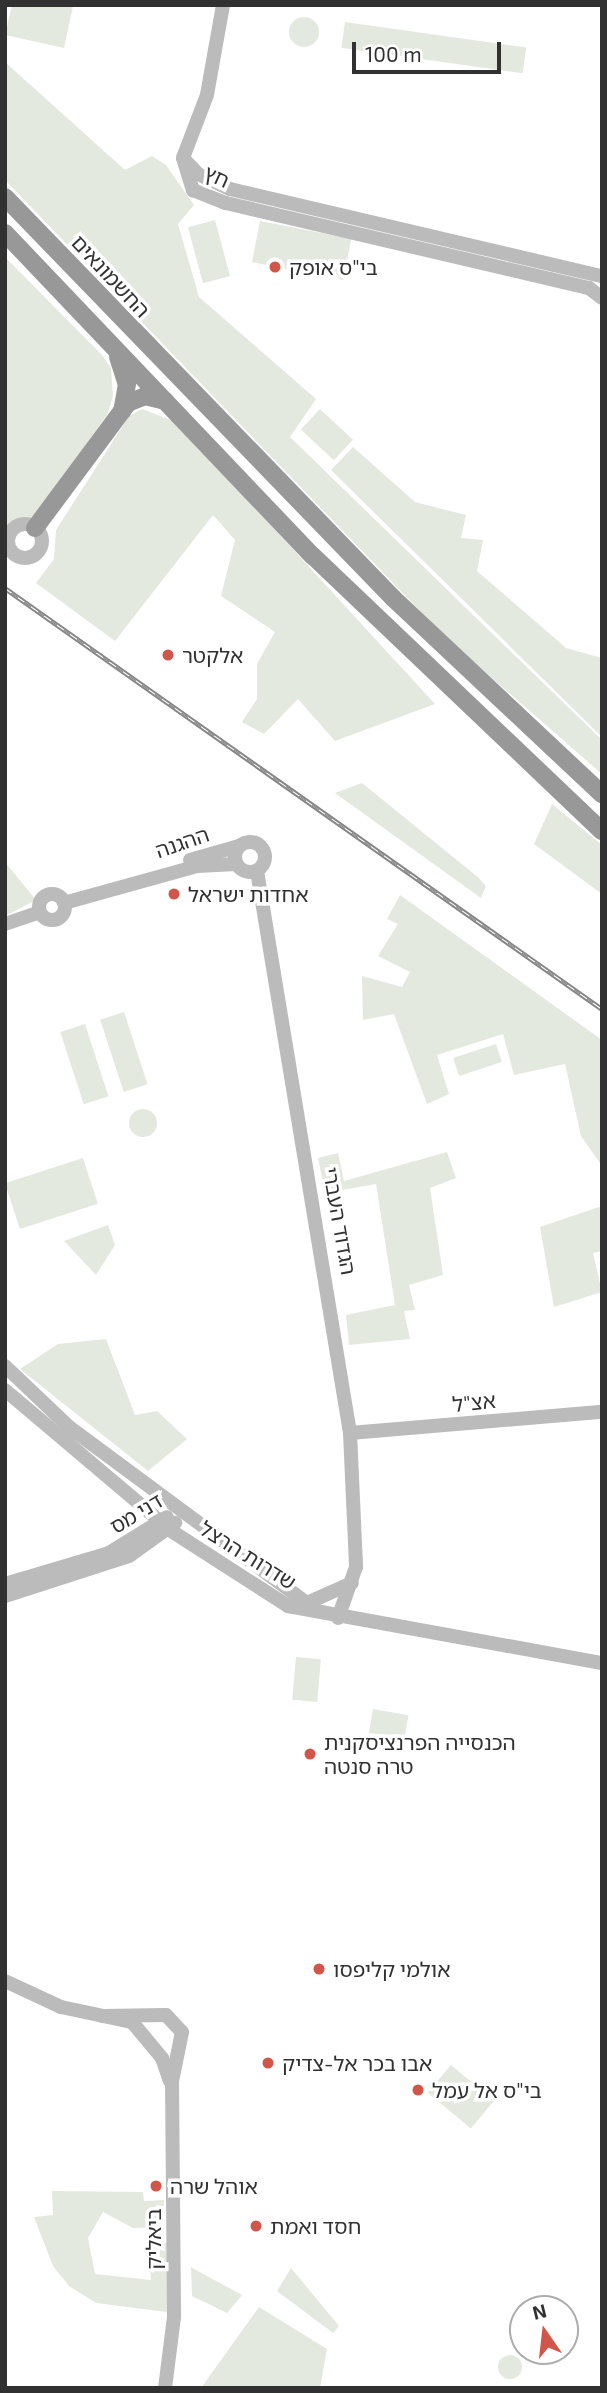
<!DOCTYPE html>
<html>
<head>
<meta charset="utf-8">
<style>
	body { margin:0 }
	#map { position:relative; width:607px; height:2393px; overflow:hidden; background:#fff; font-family:"Exo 2","Noto Sans Hebrew",sans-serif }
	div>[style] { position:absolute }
	.green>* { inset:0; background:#e3e9df; transform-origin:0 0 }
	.round { border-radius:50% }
	.secondary>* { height:14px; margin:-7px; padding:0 7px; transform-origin:7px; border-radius:7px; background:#bbb }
	.secondary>.ring { margin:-7px; padding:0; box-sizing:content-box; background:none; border:14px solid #bbb; border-radius:50% }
	.highway>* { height:18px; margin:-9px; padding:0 9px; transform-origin:9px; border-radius:9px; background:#989898 }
	.rail>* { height:5px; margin-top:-2.5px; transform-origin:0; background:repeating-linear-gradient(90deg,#fff 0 8px,#868686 0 16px); box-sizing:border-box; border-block:2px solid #868686 }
	.dots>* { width:19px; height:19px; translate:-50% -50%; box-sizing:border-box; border:4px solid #fff; border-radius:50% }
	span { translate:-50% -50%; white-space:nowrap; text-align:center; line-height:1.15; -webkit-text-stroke:7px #fff; paint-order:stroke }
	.street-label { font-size:21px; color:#313131 }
	.poi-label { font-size:21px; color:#313131 }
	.left { translate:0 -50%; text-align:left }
	.frame { position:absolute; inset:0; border:7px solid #313131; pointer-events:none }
	.north { position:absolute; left:509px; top:2295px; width:70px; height:70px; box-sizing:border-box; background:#fff; border:2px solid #adadad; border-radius:50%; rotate:346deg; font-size:19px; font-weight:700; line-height:28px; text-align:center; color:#313131 }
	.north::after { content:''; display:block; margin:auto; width:24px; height:32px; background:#d2554a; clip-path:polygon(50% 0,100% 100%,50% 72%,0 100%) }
	.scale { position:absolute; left:352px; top:42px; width:149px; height:32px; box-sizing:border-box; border:4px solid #313131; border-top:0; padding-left:9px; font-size:21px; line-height:24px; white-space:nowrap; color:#313131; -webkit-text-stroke:5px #fff; paint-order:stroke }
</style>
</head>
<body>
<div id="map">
	<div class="green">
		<div style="clip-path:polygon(12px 5px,73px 6px,64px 48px,5px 35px)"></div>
		<div class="round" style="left:289px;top:17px;width:30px;height:30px"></div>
		<div style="left:345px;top:22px;width:183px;height:26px;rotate:8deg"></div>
		<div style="clip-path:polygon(5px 62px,125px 170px,152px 156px,166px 165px,194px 205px,178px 224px,199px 297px,316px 399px,290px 437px,602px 740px,602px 774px,444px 636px,5px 180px)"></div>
		<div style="left:215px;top:220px;width:58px;height:28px;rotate:75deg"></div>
		<div style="left:260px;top:221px;width:93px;height:42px;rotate:11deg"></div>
		<div style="clip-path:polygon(5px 257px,102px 355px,111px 368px,113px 396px,107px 415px,33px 519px,6px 526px)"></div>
		<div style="clip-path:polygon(142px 409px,176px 422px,435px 704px,335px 741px,298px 699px,264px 734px,242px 722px,257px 699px,257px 664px,275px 632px,221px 596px,235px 540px,213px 515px,115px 641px,36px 583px,54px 559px,56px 530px,129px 416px)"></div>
		<div style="left:320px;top:409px;width:45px;height:28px;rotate:43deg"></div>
		<div style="clip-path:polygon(353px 447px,415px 502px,466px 515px,461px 538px,483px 540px,477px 571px,566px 648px,602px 658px,602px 737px,331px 470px)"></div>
		<div style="clip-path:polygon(362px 783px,479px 878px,486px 886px,481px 898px,335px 793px)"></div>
		<div style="clip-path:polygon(552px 804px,602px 845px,602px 894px,534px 844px)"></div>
		<div style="clip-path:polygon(5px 862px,36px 900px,5px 916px)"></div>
		<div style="clip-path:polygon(400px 895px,602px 1040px,602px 1166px,581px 1136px,565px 1064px,514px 1075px,503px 1034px,437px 1055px,449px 1094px,427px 1104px,394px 1014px,363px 1020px,362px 976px,402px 987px,410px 972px,378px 956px,398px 924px,387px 919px)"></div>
		<div style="left:124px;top:1012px;width:76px;height:25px;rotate:72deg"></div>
		<div style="left:85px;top:1024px;width:76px;height:26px;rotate:72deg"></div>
		<div style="left:496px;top:1044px;width:19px;height:45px;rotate:72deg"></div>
		<div class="round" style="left:129px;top:1109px;width:28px;height:28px"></div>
		<div style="clip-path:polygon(447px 1152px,456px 1178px,430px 1188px,443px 1275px,409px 1285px,415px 1310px,404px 1311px,410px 1339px,349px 1345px,346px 1315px,395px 1305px,376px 1184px,325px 1193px,318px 1158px,338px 1153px,344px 1181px)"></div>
		<div style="left:83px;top:1158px;width:48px;height:82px;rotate:72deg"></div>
		<div style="clip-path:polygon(602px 1206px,602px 1251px,593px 1253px,602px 1292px,554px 1307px,540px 1227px)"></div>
		<div style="clip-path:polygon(108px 1225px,115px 1245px,96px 1275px,64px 1241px)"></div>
		<div style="clip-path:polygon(106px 1339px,135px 1415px,157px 1411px,187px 1439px,148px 1471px,20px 1369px,58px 1344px)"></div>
		<div style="left:296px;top:1657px;width:25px;height:43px;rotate:5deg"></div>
		<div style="left:373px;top:1709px;width:36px;height:24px;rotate:10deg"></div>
		<div style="left:451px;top:2065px;width:56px;height:36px;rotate:40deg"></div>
		<div style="clip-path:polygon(52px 2191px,143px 2192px,144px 2201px,164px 2200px,163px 2227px,133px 2228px,103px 2212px,88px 2238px,95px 2274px,151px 2280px,148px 2243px,167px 2243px,167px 2312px,96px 2303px,69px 2286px,53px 2266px,34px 2217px,53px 2215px)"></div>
		<div style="clip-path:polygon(191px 2267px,194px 2269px,242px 2295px,227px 2313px,192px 2296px)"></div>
		<div style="clip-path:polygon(291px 2268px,339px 2326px,333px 2333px,277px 2291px)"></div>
		<div style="clip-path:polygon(259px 2307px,327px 2349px,320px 2388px,201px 2388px)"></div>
		<div class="round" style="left:498px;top:2355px;width:24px;height:24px"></div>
	</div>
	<div class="secondary">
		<div style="left:223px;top:5px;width:91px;rotate:100.1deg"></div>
		<div style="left:207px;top:95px;width:67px;rotate:110.9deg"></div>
		<div style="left:183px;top:158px;width:34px;rotate:73deg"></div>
		<div style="left:193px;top:190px;width:35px;rotate:22deg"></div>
		<div style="left:226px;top:203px;width:373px;rotate:13.2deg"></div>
		<div style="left:589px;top:288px;width:16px;rotate:38deg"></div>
		<div style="left:183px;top:158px;width:22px;rotate:47deg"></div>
		<div style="left:198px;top:174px;width:35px;rotate:25deg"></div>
		<div style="left:230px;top:189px;width:382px;rotate:13.2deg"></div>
		<div class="ring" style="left:8px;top:524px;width:20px;height:20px"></div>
		<div class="ring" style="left:235px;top:842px;width:16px;height:16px"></div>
		<div style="left:190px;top:860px;width:51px;rotate:-15.9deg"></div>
		<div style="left:257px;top:871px;width:570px;rotate:80.6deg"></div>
		<div style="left:350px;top:1433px;width:134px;rotate:87.4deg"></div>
		<div style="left:356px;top:1567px;width:54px;rotate:109.4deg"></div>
		<div class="ring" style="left:39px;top:894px;width:12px;height:12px"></div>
		<div style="left:64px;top:903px;width:138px;rotate:-15.5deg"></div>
		<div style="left:197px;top:866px;width:39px;rotate:-3deg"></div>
		<div style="left:5px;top:924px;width:36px;rotate:-19deg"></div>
		<div style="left:5px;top:1366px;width:88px;rotate:43.6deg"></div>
		<div style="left:69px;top:1427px;width:296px;rotate:36.5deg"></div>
		<div style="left:307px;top:1603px;width:49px;rotate:-24deg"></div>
		<div style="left:5px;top:1390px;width:220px;rotate:40.2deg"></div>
		<div style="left:173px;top:1532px;width:137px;rotate:32.8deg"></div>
		<div style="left:288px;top:1606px;width:319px;rotate:10.3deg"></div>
		<div style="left:350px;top:1433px;width:253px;rotate:-4.8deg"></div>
		<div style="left:5px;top:1584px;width:109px;rotate:-16.6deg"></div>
		<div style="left:109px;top:1553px;width:68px;rotate:-31.8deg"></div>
		<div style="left:5px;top:1596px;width:130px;rotate:-17.9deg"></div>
		<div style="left:129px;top:1556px;width:57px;rotate:-35.7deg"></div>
		<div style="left:5px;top:1981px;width:62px;rotate:24.9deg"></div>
		<div style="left:61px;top:2007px;width:73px;rotate:11.9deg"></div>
		<div style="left:132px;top:2022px;width:47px;rotate:50.2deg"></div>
		<div style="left:162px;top:2058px;width:24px;rotate:71deg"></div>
		<div style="left:103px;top:2016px;width:63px;rotate:-0.9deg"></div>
		<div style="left:166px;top:2015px;width:23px;rotate:47deg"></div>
		<div style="left:182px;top:2032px;width:50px;rotate:101.5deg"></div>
		<div style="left:172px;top:2081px;width:236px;rotate:89.5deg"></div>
		<div style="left:174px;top:2317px;width:72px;rotate:97.2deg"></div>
	</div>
	<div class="highway">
		<div style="left:5px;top:197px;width:558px;rotate:45.94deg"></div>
		<div style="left:393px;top:598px;width:287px;rotate:43.2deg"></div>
		<div style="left:5px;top:233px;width:446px;rotate:46.4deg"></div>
		<div style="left:313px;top:556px;width:399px;rotate:43.6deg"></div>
		<div style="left:118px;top:357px;width:28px;rotate:72deg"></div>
		<div style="left:127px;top:384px;width:27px;rotate:100deg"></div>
		<div style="left:35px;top:528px;width:156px;rotate:-53.4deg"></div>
		<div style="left:128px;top:403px;width:18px;rotate:-22deg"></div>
		<div style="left:145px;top:396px;width:21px;rotate:14deg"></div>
	</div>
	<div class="rail">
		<div style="left:5px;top:588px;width:731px;rotate:35.19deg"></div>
	</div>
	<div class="dots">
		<div style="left:275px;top:267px;background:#d2554a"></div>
		<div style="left:168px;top:655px;background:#d2554a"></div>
		<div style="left:174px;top:894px;background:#d2554a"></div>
		<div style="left:310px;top:1754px;background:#d2554a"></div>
		<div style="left:319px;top:1969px;background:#d2554a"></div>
		<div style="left:268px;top:2063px;background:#d2554a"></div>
		<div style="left:418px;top:2090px;background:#d2554a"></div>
		<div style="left:156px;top:2186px;background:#d2554a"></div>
		<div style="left:256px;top:2226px;background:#d2554a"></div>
	</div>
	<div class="street-label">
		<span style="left:217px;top:176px;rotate:24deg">חץ</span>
		<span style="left:111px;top:276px;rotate:47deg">החשמונאים</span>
		<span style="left:182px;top:842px;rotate:-19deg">ההגנה</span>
		<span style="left:340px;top:1221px;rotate:80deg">הגדוד העברי</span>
		<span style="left:474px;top:1402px;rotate:-6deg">אצ"ל</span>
		<span style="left:136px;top:1513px;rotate:-31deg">דני מס</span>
		<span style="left:248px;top:1555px;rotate:32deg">שדרות הרצל</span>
		<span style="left:153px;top:2239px;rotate:-90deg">ביאליק</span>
	</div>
	<div class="poi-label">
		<span class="left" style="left:289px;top:267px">בי"ס אופק</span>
		<span class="left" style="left:182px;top:655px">אלקטר</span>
		<span class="left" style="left:188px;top:894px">אחדות ישראל</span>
		<span class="left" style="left:324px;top:1754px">הכנסייה הפרנציסקנית<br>טרה סנטה</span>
		<span class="left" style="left:333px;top:1969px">אולמי קליפסו</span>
		<span class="left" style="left:282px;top:2063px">אבו בכר אל-צדיק</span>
		<span class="left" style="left:432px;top:2090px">בי"ס אל עמל</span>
		<span class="left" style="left:170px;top:2186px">אוהל שרה</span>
		<span class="left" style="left:270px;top:2226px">חסד ואמת</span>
	</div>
	<div class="frame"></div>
	<div class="north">N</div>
	<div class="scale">100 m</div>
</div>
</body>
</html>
